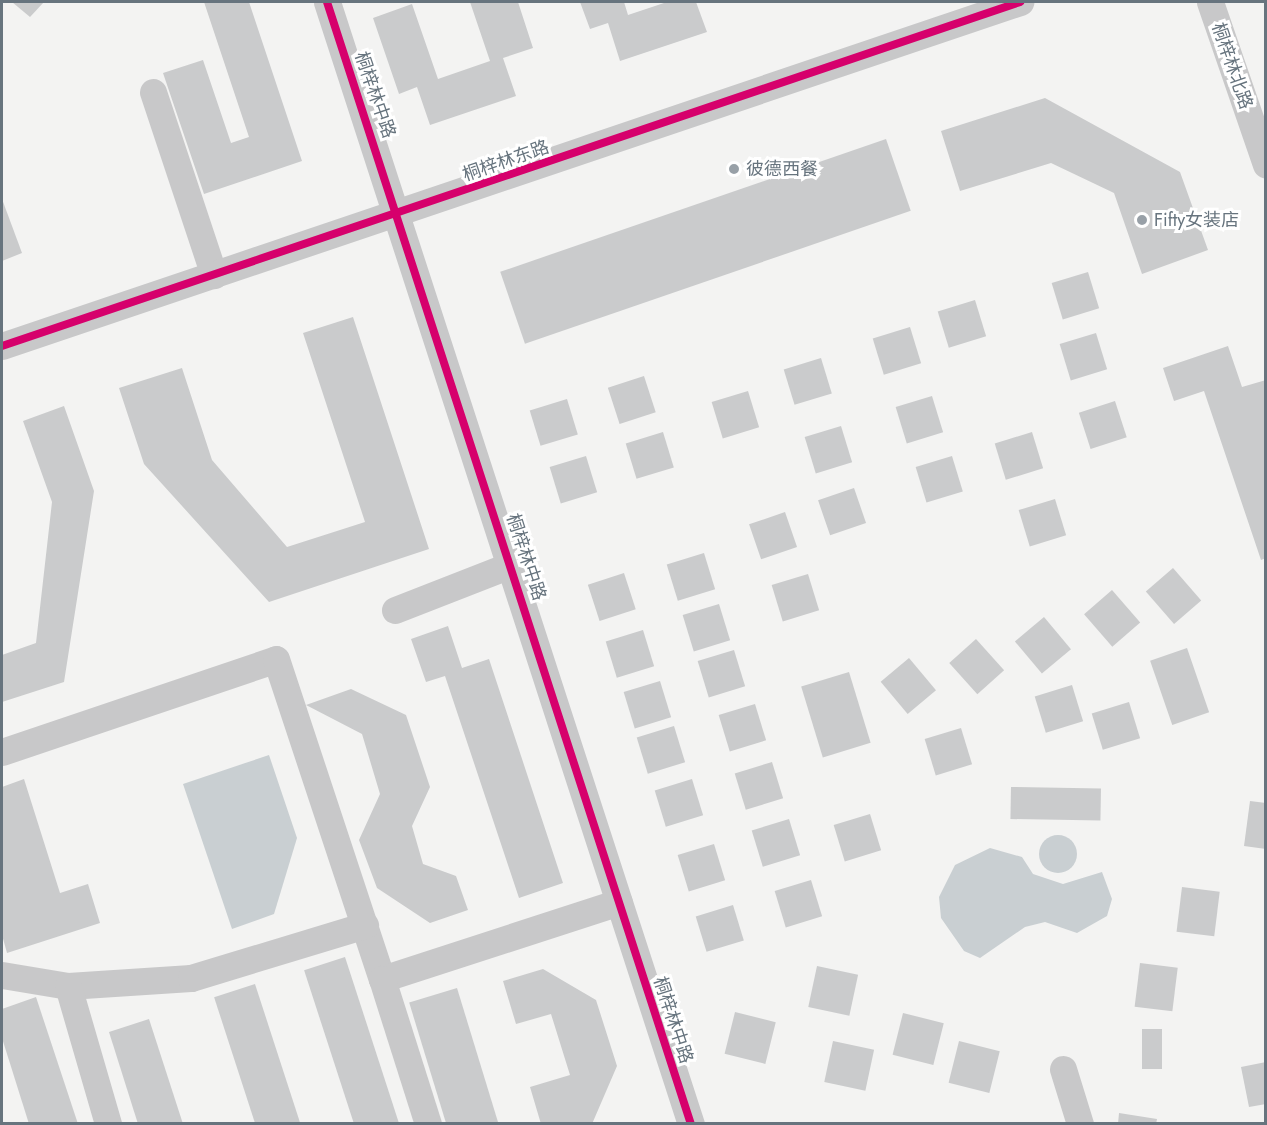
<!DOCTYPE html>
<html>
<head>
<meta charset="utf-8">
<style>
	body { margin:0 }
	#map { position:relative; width:1267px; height:1125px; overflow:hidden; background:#f3f3f2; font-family:Jost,"Noto Sans SC",sans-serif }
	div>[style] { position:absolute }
	.water>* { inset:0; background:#c9cfd2 }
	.round { border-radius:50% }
	.building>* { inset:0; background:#cacbcc; transform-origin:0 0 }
	.minor>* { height:27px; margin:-13.5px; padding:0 13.5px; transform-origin:13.5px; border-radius:13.5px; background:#c8c8c9 }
	.cycleway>* { height:8px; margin:-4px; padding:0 4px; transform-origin:4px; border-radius:4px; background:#d6006c }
	.dots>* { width:16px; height:16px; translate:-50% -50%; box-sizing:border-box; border:3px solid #fff; border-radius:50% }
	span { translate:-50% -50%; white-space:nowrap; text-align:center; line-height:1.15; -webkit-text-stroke:6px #fff; paint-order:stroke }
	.street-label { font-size:18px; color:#67747e }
	.poi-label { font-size:18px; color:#67747e }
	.left { translate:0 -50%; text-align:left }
	.frame { position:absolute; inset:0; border:3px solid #67747e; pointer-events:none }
</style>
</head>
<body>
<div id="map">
	<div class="water">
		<div style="clip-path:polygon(269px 755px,297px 838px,274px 914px,232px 929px,183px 784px)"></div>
		<div class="round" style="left:1039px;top:835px;width:38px;height:38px"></div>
		<div style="clip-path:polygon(990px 848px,1022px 857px,1033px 874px,1063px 884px,1102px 872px,1112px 899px,1107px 916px,1077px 933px,1045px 922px,1025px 927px,980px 958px,964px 951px,941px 918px,939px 897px,955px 865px)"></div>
	</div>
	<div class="building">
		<div style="clip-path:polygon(12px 2px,44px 2px,30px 17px)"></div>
		<div style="clip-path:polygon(204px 2px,249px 2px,302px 161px,204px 194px,163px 73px,203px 60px,231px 143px,249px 137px)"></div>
		<div style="clip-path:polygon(470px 2px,518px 2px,533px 48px,503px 58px,516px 96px,430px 125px,417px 87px,399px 94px,373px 18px,412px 4px,438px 79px,490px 61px)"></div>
		<div style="clip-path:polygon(580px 2px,624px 2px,628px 15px,667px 2px,696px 2px,707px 32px,620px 61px,608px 23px,590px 29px)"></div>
		<div style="clip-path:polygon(1045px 98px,1180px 172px,1208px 250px,1142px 274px,1114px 193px,1051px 163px,960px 191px,941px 131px)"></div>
		<div style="left:886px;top:139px;width:76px;height:408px;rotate:71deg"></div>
		<div style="clip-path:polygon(2px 199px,22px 253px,2px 261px)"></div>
		<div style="left:1088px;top:272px;width:38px;height:38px;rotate:73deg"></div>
		<div style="left:975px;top:300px;width:38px;height:39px;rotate:73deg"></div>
		<div style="clip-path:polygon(353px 317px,429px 549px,269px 602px,144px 464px,119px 388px,182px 368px,212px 460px,287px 547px,365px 522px,303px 333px)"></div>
		<div style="left:910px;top:327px;width:38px;height:39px;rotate:73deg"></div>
		<div style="left:1096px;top:333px;width:38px;height:38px;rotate:73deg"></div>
		<div style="clip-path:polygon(1228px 346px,1242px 387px,1266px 380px,1266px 558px,1261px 560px,1204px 391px,1174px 401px,1163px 368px)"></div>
		<div style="left:821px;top:358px;width:37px;height:39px;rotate:73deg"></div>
		<div style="left:644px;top:376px;width:38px;height:38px;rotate:72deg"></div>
		<div style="left:748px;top:391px;width:38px;height:38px;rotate:73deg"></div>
		<div style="left:932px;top:396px;width:38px;height:38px;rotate:73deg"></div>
		<div style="left:567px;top:399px;width:37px;height:39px;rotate:73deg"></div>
		<div style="left:1115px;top:401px;width:38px;height:38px;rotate:72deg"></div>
		<div style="clip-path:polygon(64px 406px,94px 491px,64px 682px,2px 702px,2px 655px,36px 643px,52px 502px,23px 421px)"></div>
		<div style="left:841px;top:426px;width:38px;height:38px;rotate:73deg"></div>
		<div style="left:663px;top:432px;width:37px;height:39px;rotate:73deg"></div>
		<div style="left:1032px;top:432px;width:38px;height:39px;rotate:73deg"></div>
		<div style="left:586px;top:456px;width:38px;height:38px;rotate:73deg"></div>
		<div style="left:952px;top:456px;width:37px;height:38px;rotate:73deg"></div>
		<div style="left:854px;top:488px;width:37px;height:38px;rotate:71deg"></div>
		<div style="left:1055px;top:499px;width:38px;height:38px;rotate:73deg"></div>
		<div style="left:785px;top:512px;width:37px;height:38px;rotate:71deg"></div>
		<div style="left:704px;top:553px;width:38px;height:39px;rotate:73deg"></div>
		<div style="left:1173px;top:568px;width:43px;height:36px;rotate:49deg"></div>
		<div style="left:624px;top:573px;width:38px;height:38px;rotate:72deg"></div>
		<div style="left:808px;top:574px;width:38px;height:38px;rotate:73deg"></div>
		<div style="left:1112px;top:590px;width:43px;height:37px;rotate:49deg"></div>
		<div style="left:719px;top:604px;width:38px;height:38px;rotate:73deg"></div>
		<div style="left:1044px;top:617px;width:42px;height:38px;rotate:50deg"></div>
		<div style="clip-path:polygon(448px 626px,462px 668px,489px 659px,563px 883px,519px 898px,445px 676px,426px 682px,411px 639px)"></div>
		<div style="left:643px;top:630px;width:38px;height:39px;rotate:73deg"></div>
		<div style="left:976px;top:639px;width:42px;height:36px;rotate:48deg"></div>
		<div style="left:1187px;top:648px;width:68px;height:39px;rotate:71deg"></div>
		<div style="left:734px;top:650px;width:38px;height:38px;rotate:73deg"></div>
		<div style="left:909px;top:658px;width:42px;height:37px;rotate:50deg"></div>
		<div style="left:849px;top:672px;width:74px;height:50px;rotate:73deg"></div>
		<div style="left:660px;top:681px;width:38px;height:38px;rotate:73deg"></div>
		<div style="left:1072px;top:685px;width:38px;height:39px;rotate:73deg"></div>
		<div style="clip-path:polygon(351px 689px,406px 715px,430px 787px,412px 826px,423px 864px,456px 876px,468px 910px,430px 923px,377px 888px,359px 840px,380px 794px,362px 734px,306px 705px)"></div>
		<div style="left:1129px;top:702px;width:38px;height:39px;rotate:73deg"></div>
		<div style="left:755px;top:704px;width:38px;height:38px;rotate:73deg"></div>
		<div style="left:674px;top:726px;width:38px;height:39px;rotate:73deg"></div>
		<div style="left:961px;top:728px;width:38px;height:38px;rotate:73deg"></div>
		<div style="left:772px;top:762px;width:38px;height:39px;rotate:73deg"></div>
		<div style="clip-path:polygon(24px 779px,60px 893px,88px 884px,100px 923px,7px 953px,2px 935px,2px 787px)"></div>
		<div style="left:692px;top:779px;width:38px;height:39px;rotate:73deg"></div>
		<div style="left:1011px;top:787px;width:90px;height:32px;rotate:1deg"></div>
		<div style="clip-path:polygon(1250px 801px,1266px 803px,1266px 849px,1244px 846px)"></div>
		<div style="left:870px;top:814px;width:38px;height:38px;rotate:73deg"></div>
		<div style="left:789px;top:819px;width:38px;height:39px;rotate:73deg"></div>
		<div style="left:714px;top:844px;width:38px;height:38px;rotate:73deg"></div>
		<div style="left:811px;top:880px;width:38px;height:38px;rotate:73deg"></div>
		<div style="left:1182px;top:887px;width:38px;height:45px;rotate:7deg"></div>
		<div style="left:733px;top:905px;width:37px;height:39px;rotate:73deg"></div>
		<div style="left:345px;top:957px;width:176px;height:43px;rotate:72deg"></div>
		<div style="left:1140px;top:963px;width:38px;height:44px;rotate:7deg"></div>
		<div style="left:817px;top:966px;width:42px;height:42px;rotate:12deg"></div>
		<div style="clip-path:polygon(543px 969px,596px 1000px,617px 1066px,592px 1124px,541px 1124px,530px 1087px,570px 1075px,551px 1014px,516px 1024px,503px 981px)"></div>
		<div style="left:255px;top:984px;width:147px;height:43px;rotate:72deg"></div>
		<div style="left:457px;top:988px;width:142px;height:50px;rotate:73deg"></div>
		<div style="clip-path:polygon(36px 997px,78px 1124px,29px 1124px,2px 1038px,2px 1009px)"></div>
		<div style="left:735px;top:1012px;width:42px;height:43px;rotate:14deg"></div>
		<div style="left:903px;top:1013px;width:42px;height:43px;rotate:14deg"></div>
		<div style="clip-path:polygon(149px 1019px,183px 1124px,138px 1124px,109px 1032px)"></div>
		<div style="left:1142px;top:1029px;width:20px;height:40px"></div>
		<div style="left:833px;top:1041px;width:42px;height:42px;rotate:12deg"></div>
		<div style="left:959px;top:1041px;width:42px;height:43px;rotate:14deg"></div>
		<div style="clip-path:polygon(1266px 1062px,1266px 1104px,1249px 1107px,1241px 1067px)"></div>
		<div style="clip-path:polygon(1119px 1113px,1157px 1119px,1156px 1124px,1118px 1124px)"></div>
	</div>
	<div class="minor">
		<div style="left:327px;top:2px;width:1180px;rotate:72.03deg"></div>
		<div style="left:1210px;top:2px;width:172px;rotate:71deg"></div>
		<div style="left:153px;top:92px;width:193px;rotate:71.6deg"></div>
		<div style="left:2px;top:346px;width:1075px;rotate:-18.67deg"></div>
		<div style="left:395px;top:610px;width:127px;rotate:-21.3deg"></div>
		<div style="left:2px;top:752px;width:289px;rotate:-18.7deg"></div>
		<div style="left:276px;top:659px;width:337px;rotate:71.7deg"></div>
		<div style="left:382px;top:979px;width:249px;rotate:-18deg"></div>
		<div style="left:2px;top:975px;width:67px;rotate:9.5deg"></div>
		<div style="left:68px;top:986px;width:123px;rotate:-3.7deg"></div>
		<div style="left:191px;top:978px;width:182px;rotate:-16.9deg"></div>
		<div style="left:382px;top:979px;width:152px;rotate:72.4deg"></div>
		<div style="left:68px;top:986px;width:144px;rotate:73.8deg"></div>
		<div style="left:1063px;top:1069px;width:58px;rotate:72.8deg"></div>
	</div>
	<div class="cycleway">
		<div style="left:327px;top:2px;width:1180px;rotate:72.03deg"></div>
		<div style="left:2px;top:346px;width:1075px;rotate:-18.67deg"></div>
	</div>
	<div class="dots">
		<div style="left:734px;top:169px;background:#98a0a7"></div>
		<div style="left:1142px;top:220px;background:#98a0a7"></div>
	</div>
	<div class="street-label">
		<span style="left:1232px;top:66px;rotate:71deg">桐梓林北路</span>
		<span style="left:375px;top:95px;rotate:71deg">桐梓林中路</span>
		<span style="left:506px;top:161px;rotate:-19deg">桐梓林东路</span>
		<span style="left:526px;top:557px;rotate:72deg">桐梓林中路</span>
		<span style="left:673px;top:1020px;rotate:72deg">桐梓林中路</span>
	</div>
	<div class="poi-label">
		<span class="left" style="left:746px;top:169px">彼德西餐</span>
		<span class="left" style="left:1154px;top:220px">Fifty女装店</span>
	</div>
	<div class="frame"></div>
</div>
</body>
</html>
